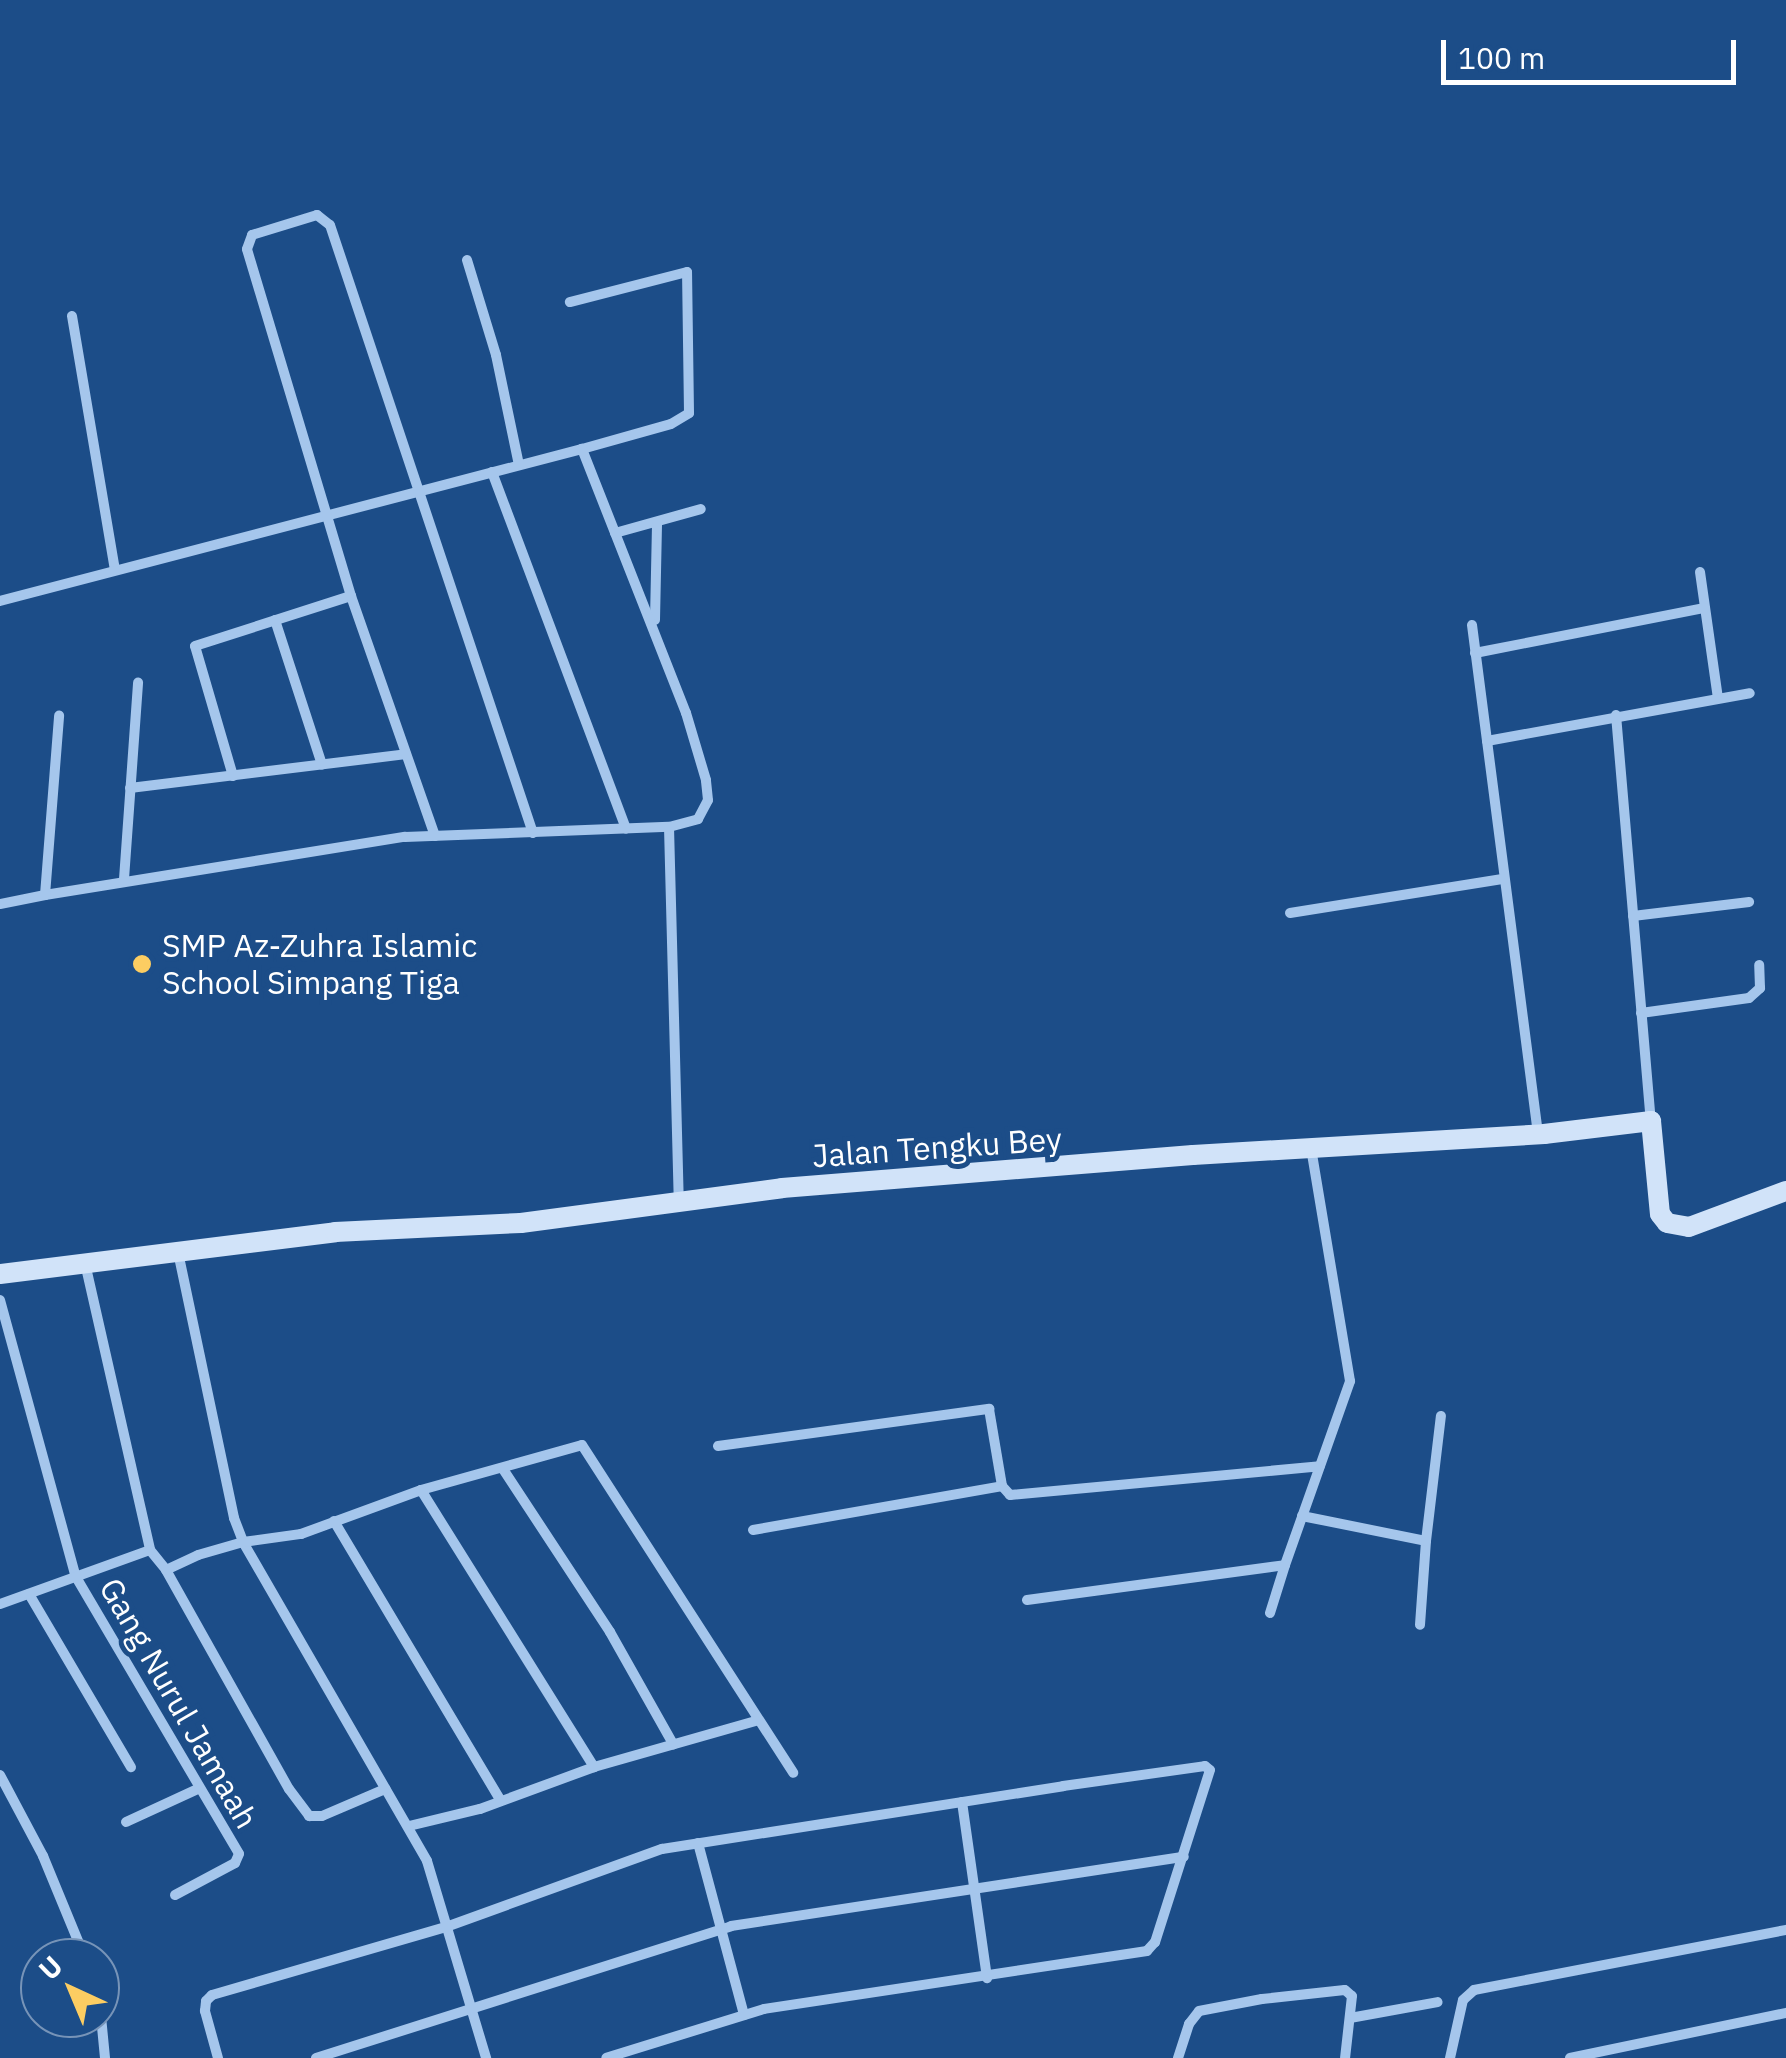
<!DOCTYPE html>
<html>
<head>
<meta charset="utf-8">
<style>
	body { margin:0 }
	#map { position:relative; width:1786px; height:2058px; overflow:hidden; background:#1c4d88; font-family:"IBM Plex Sans",sans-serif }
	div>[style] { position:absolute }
	.minor>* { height:10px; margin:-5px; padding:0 5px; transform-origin:5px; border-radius:5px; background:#a5c6ec }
	.secondary>* { height:20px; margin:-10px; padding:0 10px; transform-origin:10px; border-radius:10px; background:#d1e3f9 }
	.dots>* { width:28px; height:28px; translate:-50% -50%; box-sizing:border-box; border:5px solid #1c4d88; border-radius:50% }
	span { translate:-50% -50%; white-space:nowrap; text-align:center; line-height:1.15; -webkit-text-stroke:10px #1c4d88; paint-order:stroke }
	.poi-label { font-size:32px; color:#fff }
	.left { translate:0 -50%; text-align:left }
	.street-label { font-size:32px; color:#fff }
	.north { position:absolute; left:20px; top:1938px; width:100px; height:100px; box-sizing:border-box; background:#1c4d88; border:2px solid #7794b8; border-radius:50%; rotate:316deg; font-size:28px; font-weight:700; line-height:40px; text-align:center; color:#fff }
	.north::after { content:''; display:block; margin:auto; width:35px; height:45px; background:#fccd62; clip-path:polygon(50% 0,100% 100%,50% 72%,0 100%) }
	.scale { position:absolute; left:1441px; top:40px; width:295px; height:45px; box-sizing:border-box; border:5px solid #fff; border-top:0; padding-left:12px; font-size:30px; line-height:35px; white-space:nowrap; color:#fff; -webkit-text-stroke:8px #1c4d88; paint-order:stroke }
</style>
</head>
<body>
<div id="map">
	<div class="minor">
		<div style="left:467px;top:260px;width:99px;rotate:73deg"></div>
		<div style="left:496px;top:355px;width:112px;rotate:78.2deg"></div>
		<div style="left:72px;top:316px;width:257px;rotate:80.4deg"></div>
		<div style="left:492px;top:472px;width:381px;rotate:69.4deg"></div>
		<div style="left:615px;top:533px;width:89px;rotate:-15.6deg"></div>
		<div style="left:1700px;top:572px;width:127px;rotate:81.9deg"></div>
		<div style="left:0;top:601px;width:602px;rotate:-14.64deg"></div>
		<div style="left:582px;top:449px;width:92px;rotate:-15.7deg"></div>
		<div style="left:671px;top:424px;width:21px;rotate:-31deg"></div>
		<div style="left:689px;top:413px;width:141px;rotate:-90.8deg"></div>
		<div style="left:687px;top:272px;width:121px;rotate:165.6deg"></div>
		<div style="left:275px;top:620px;width:152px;rotate:72deg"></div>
		<div style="left:655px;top:620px;width:98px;rotate:-88.8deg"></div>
		<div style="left:1472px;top:625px;width:513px;rotate:82.61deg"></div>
		<div style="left:1475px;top:653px;width:234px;rotate:-11.1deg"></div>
		<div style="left:1616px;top:715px;width:408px;rotate:85.1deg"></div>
		<div style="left:1487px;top:741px;width:267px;rotate:-10.3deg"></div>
		<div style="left:233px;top:776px;width:135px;rotate:-106.3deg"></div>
		<div style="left:195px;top:646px;width:164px;rotate:-17.8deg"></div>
		<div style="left:130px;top:788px;width:278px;rotate:-7deg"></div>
		<div style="left:669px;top:827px;width:375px;rotate:88.5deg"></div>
		<div style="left:435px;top:836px;width:254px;rotate:-109.3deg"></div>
		<div style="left:351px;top:596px;width:362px;rotate:-106.7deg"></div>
		<div style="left:247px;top:249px;width:15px;rotate:-70deg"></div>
		<div style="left:252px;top:235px;width:68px;rotate:-17.1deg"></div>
		<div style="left:317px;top:215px;width:16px;rotate:38deg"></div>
		<div style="left:330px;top:225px;width:641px;rotate:71.54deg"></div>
		<div style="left:124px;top:879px;width:197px;rotate:-85.9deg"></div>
		<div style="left:45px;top:895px;width:365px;rotate:-9.2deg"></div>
		<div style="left:405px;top:837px;width:264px;rotate:-2.2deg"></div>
		<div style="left:669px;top:827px;width:30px;rotate:-15deg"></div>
		<div style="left:698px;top:819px;width:21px;rotate:-62deg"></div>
		<div style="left:708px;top:800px;width:20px;rotate:-96deg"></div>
		<div style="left:706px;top:780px;width:70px;rotate:-106.6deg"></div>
		<div style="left:686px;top:713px;width:284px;rotate:-111.5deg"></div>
		<div style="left:0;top:904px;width:46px;rotate:-11.3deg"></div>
		<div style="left:45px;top:895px;width:180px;rotate:-85.5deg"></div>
		<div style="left:1290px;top:913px;width:215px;rotate:-9.1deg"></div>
		<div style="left:1633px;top:916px;width:117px;rotate:-6.9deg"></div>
		<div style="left:1641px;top:1013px;width:109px;rotate:-7.9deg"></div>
		<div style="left:1749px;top:998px;width:15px;rotate:-42deg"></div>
		<div style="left:1760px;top:988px;width:23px;rotate:-92deg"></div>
		<div style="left:178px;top:1252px;width:272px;rotate:78.1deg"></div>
		<div style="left:234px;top:1518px;width:26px;rotate:69deg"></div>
		<div style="left:243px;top:1542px;width:368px;rotate:60deg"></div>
		<div style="left:427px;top:1861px;width:206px;rotate:73.3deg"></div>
		<div style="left:85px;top:1263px;width:294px;rotate:77.2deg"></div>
		<div style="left:150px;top:1550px;width:26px;rotate:51deg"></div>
		<div style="left:166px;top:1570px;width:251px;rotate:60.7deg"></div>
		<div style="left:289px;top:1789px;width:34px;rotate:53deg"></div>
		<div style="left:309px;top:1816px;width:13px"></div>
		<div style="left:322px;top:1816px;width:69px;rotate:-23.2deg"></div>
		<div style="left:0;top:1300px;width:287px;rotate:74.7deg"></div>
		<div style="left:76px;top:1577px;width:321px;rotate:59.5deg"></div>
		<div style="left:239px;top:1854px;width:10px;rotate:114deg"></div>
		<div style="left:235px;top:1863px;width:68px;rotate:151.9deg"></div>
		<div style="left:718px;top:1446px;width:274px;rotate:-7.8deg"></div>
		<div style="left:989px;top:1409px;width:78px;rotate:80.4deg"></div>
		<div style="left:1002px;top:1486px;width:12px;rotate:48deg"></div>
		<div style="left:1010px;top:1495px;width:311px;rotate:-5.3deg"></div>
		<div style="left:503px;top:1469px;width:195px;rotate:56.7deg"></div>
		<div style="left:610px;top:1632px;width:129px;rotate:60.6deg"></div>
		<div style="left:421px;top:1490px;width:327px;rotate:58deg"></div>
		<div style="left:1302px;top:1516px;width:126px;rotate:11.4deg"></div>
		<div style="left:1426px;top:1541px;width:84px;rotate:94.1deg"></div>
		<div style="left:334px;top:1521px;width:325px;rotate:59.2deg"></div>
		<div style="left:753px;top:1530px;width:253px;rotate:-10deg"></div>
		<div style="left:1426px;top:1541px;width:126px;rotate:-83.2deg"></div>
		<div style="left:166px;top:1570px;width:35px;rotate:-25deg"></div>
		<div style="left:198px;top:1555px;width:47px;rotate:-16.1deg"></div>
		<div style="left:243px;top:1542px;width:59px;rotate:-7.9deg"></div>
		<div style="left:301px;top:1534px;width:128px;rotate:-20.1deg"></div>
		<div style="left:421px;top:1490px;width:167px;rotate:-15.6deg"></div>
		<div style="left:582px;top:1445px;width:390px;rotate:57.2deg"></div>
		<div style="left:29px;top:1594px;width:201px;rotate:59.5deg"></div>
		<div style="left:1027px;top:1600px;width:260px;rotate:-7.7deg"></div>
		<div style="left:1285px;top:1565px;width:195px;rotate:-70.5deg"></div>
		<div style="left:1350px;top:1381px;width:236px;rotate:-99.5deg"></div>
		<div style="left:0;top:1604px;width:159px;rotate:-19.8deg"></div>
		<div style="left:1270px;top:1613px;width:50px;rotate:-72.6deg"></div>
		<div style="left:0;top:1775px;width:92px;rotate:62deg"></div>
		<div style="left:43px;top:1856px;width:110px;rotate:67.6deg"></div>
		<div style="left:962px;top:1802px;width:178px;rotate:81.9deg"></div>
		<div style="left:126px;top:1822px;width:81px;rotate:-24.7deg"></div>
		<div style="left:409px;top:1826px;width:73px;rotate:-13.5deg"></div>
		<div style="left:480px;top:1809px;width:121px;rotate:-20.2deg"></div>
		<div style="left:594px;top:1767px;width:168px;rotate:-15.9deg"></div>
		<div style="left:698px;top:1843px;width:178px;rotate:75deg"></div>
		<div style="left:100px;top:2006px;width:52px;rotate:84.5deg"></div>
		<div style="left:1350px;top:2018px;width:89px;rotate:-10.3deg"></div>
		<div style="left:218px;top:2058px;width:49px;rotate:-105.5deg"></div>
		<div style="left:205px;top:2011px;width:10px;rotate:-84deg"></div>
		<div style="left:206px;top:2001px;width:8px;rotate:-45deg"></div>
		<div style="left:212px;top:1995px;width:244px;rotate:-16.2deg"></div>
		<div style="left:446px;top:1927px;width:230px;rotate:-19.9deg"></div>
		<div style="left:662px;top:1849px;width:406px;rotate:-8.9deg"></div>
		<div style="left:1063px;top:1786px;width:143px;rotate:-8deg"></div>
		<div style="left:1205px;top:1766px;width:6px;rotate:39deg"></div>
		<div style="left:1210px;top:1770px;width:181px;rotate:107.7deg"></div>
		<div style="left:1155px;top:1942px;width:12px;rotate:132deg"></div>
		<div style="left:1147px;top:1951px;width:387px;rotate:171.4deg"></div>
		<div style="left:764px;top:2009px;width:165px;rotate:162.8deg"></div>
		<div style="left:316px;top:2058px;width:435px;rotate:-17.6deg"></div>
		<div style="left:731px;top:1926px;width:458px;rotate:-8.7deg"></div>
		<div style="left:1178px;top:2058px;width:36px;rotate:-72deg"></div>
		<div style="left:1189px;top:2024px;width:16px;rotate:-52deg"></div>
		<div style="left:1199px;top:2011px;width:64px;rotate:-10.8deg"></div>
		<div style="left:1262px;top:1999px;width:83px;rotate:-6.2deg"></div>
		<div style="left:1345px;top:1990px;width:9px;rotate:41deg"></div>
		<div style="left:1352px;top:1996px;width:62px;rotate:96.4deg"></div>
		<div style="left:1450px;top:2058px;width:59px;rotate:-77.4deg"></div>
		<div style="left:1463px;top:2000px;width:15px;rotate:-42deg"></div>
		<div style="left:1474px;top:1990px;width:318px;rotate:-10.9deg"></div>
		<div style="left:1570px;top:2058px;width:221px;rotate:-11.8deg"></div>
	</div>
	<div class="secondary">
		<div style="left:0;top:1274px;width:338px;rotate:-7.1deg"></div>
		<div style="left:335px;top:1232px;width:186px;rotate:-2.8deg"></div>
		<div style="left:521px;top:1223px;width:263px;rotate:-7.6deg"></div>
		<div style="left:782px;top:1188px;width:412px;rotate:-4.6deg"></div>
		<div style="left:1193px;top:1155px;width:352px;rotate:-3.4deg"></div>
		<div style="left:1544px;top:1134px;width:108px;rotate:-6.9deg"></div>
		<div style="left:1651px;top:1121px;width:93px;rotate:84.5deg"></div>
		<div style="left:1660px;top:1214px;width:11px;rotate:52deg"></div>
		<div style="left:1667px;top:1223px;width:22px;rotate:10deg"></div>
		<div style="left:1689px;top:1227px;width:103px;rotate:-20.4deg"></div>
	</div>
	<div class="dots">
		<div style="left:142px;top:964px;background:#fccd62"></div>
	</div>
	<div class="poi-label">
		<span class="left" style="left:162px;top:964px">SMP Az-Zuhra Islamic<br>School Simpang Tiga</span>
	</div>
	<div class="street-label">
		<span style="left:937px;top:1147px;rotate:-4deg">Jalan Tengku Bey</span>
		<span style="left:179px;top:1703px;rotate:60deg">Gang Nurul Jamaah</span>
	</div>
	<div class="north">U</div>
	<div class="scale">100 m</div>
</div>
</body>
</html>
